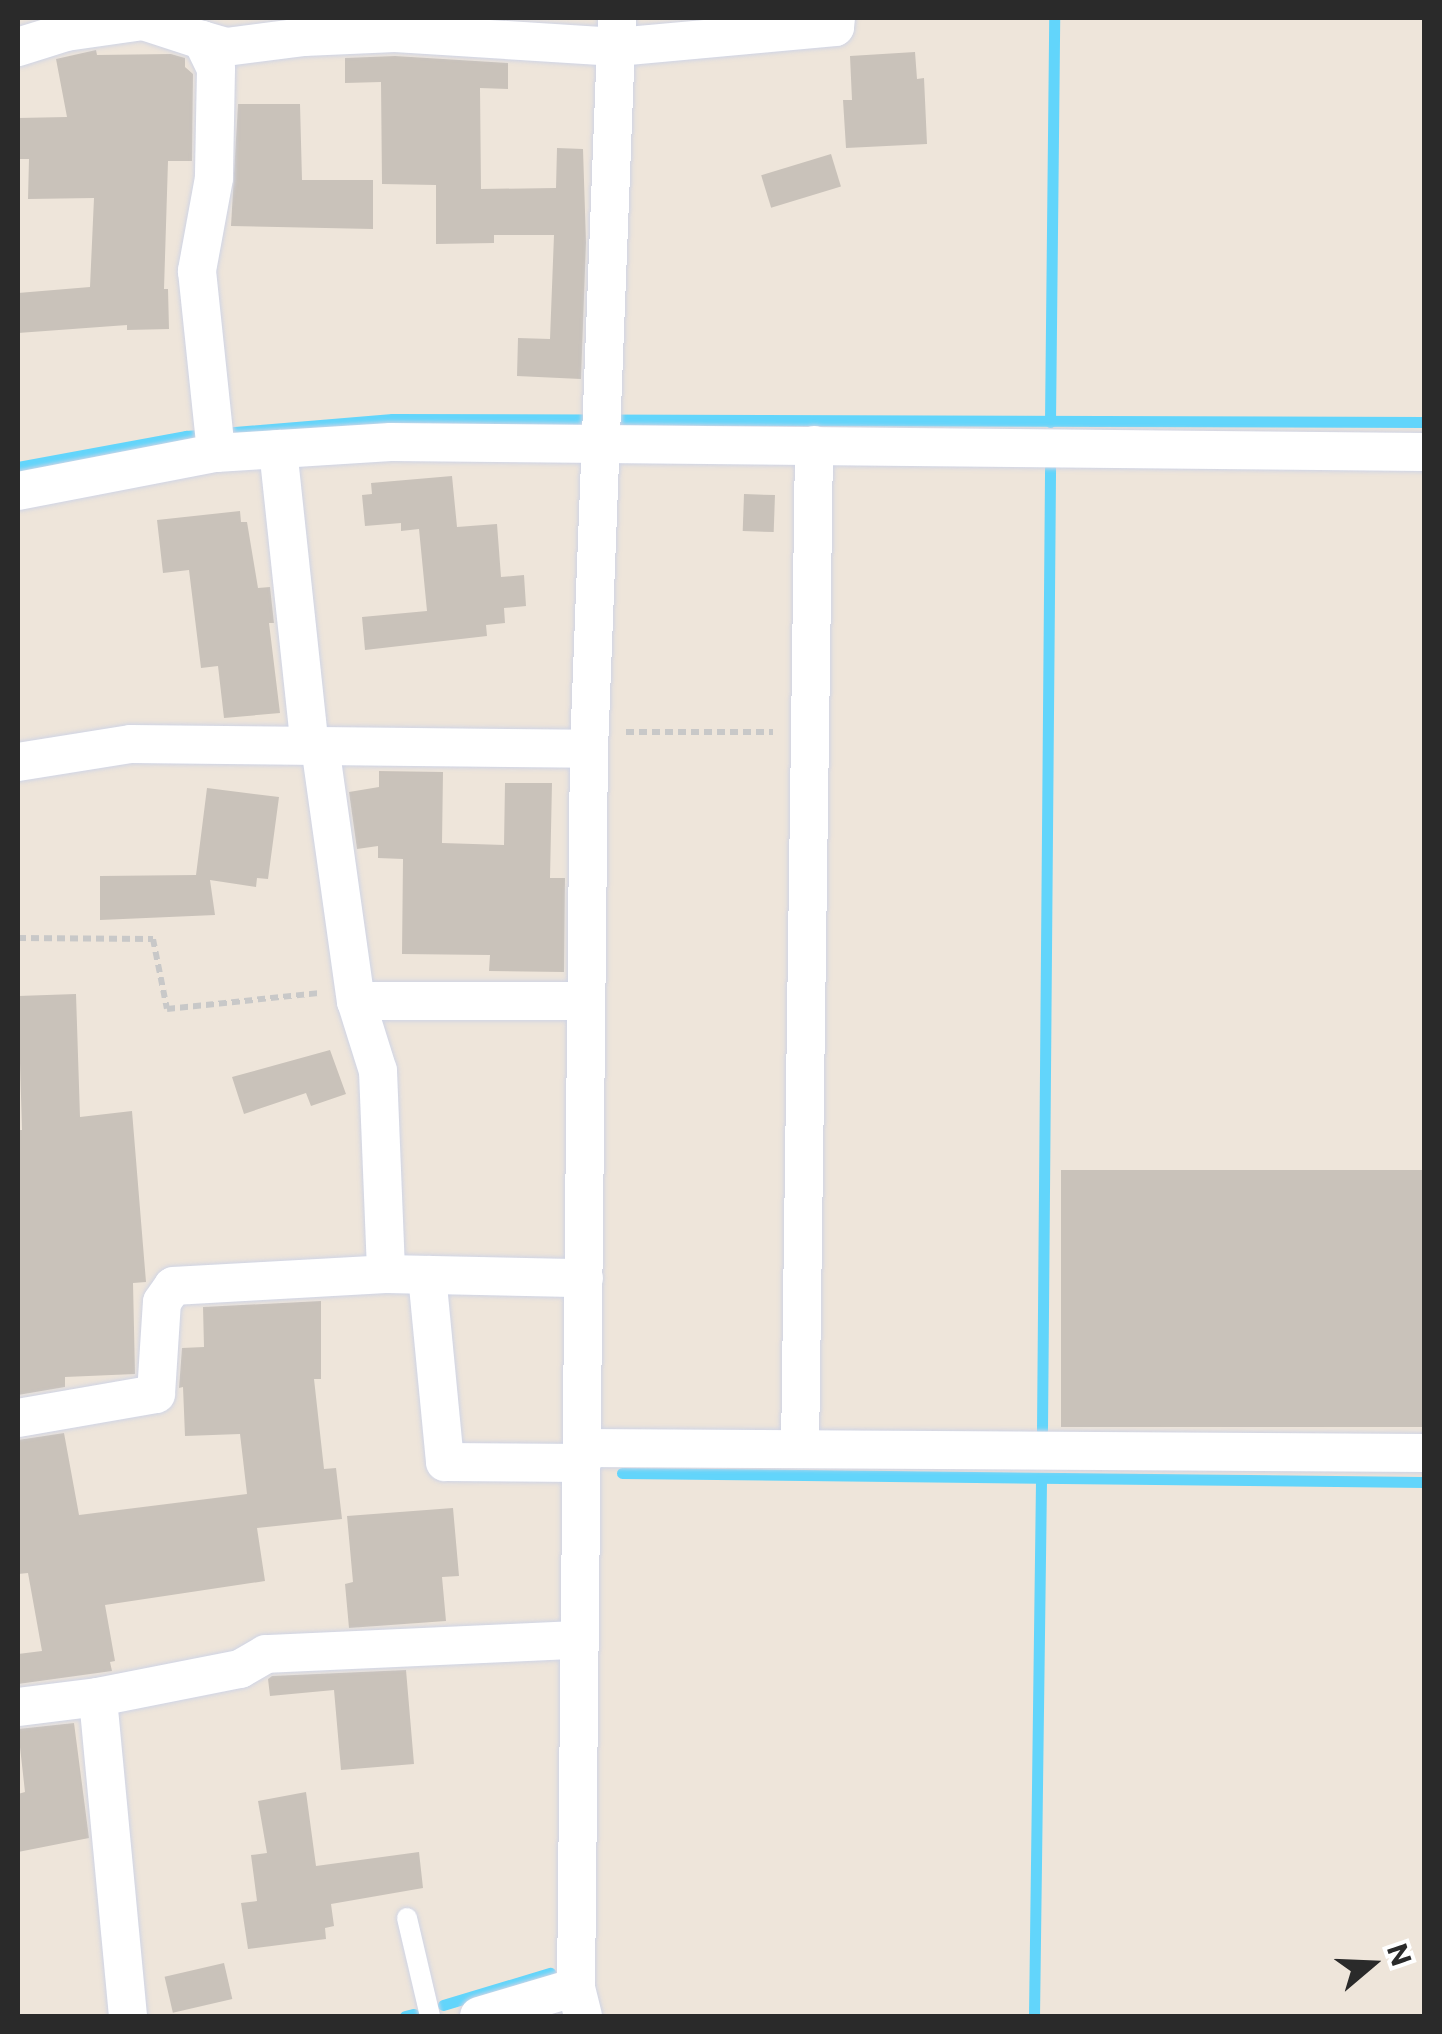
<!DOCTYPE html>
<html>
<head>
<meta charset="utf-8">
<style>
	body { margin:0 }
	#map { position:relative; width:1442px; height:2034px; overflow:hidden; background:#eee5da; font-family:Commissioner,sans-serif }
	div>[style] { position:absolute }
	.stream>* { height:11px; margin:-5.5px; padding:0 5.5px; transform-origin:5.5px; border-radius:5.5px; background:#62d5fb }
	.building>* { inset:0; background:#c9c2ba; transform-origin:0 0 }
	.path>* { height:6px; margin-top:-3px; transform-origin:0; background:repeating-linear-gradient(90deg,#c8c8c8 0 8px,transparent 0 13px) }
	.roads { filter:drop-shadow(0 0 2px #cfd4e5) drop-shadow(0 0 2px #cfd4e5) }
	.service>* { height:20px; margin:-10px; padding:0 10px; transform-origin:10px; border-radius:10px; background:#fff }
	.minor>* { height:38px; margin:-19px; padding:0 19px; transform-origin:19px; border-radius:19px; background:#fff }
	span { translate:-50% -50%; white-space:nowrap; text-align:center; line-height:1.15; -webkit-text-stroke:9px #fff; paint-order:stroke }
	.frame { position:absolute; inset:0; border:20px solid #2a2a2a; pointer-events:none }
	.north { position:absolute; left:1322px; top:1914px; width:100px; height:100px; -webkit-text-stroke:8px #fff; paint-order:stroke; rotate:71deg; font-size:28px; font-weight:700; line-height:40px; text-align:center; color:#2a2a2a }
	.north::after { content:''; display:block; margin:auto; width:35px; height:45px; background:#2a2a2a; clip-path:polygon(50% 0,100% 100%,50% 72%,0 100%) }
</style>
</head>
<body>
<div id="map">
	<div class="stream">
		<div style="left:1050px;top:422px;width:404px;rotate:-89.4deg"></div>
		<div style="left:18px;top:467px;width:171px;rotate:-10.5deg"></div>
		<div style="left:186px;top:436px;width:207px;rotate:-4.7deg"></div>
		<div style="left:392px;top:419px;width:1032px;rotate:0.17deg"></div>
		<div style="left:1042px;top:1430px;width:962px;rotate:-89.52deg"></div>
		<div style="left:622px;top:1473px;width:802px;rotate:0.64deg"></div>
		<div style="left:443px;top:2005px;width:112px;rotate:-16.7deg"></div>
		<div style="left:405px;top:2016px;width:9px;rotate:-13deg"></div>
		<div style="left:1034px;top:2016px;width:538px;rotate:-89.25deg"></div>
	</div>
	<div class="building">
		<div style="clip-path:polygon(96px 50px,97px 55px,171px 54px,185px 58px,185px 67px,193px 74px,192px 161px,168px 161px,164px 289px,168px 289px,169px 329px,127px 330px,127px 325px,18px 333px,18px 293px,90px 287px,94px 198px,28px 199px,29px 159px,18px 159px,18px 118px,67px 117px,56px 59px)"></div>
		<div style="clip-path:polygon(915px 52px,917px 79px,924px 78px,927px 144px,846px 148px,843px 100px,852px 100px,850px 56px)"></div>
		<div style="clip-path:polygon(395px 56px,508px 63px,508px 89px,480px 88px,481px 189px,556px 188px,557px 148px,583px 149px,586px 243px,581px 379px,517px 376px,518px 338px,550px 339px,554px 235px,494px 235px,494px 243px,436px 244px,436px 185px,382px 184px,381px 82px,345px 83px,345px 58px)"></div>
		<div style="clip-path:polygon(238px 104px,300px 104px,302px 180px,373px 180px,373px 229px,231px 226px)"></div>
		<div style="left:831px;top:154px;width:34px;height:73px;rotate:73deg"></div>
		<div style="clip-path:polygon(452px 476px,457px 527px,497px 524px,501px 577px,524px 575px,526px 606px,504px 608px,505px 623px,486px 625px,487px 636px,365px 650px,362px 617px,427px 611px,419px 529px,401px 531px,401px 523px,365px 526px,362px 495px,372px 494px,371px 483px)"></div>
		<div style="left:744px;top:494px;width:31px;height:37px;rotate:2deg"></div>
		<div style="clip-path:polygon(240px 511px,241px 522px,247px 522px,258px 588px,270px 587px,274px 623px,269px 623px,280px 713px,224px 718px,218px 666px,201px 668px,189px 570px,163px 573px,157px 520px)"></div>
		<div style="clip-path:polygon(379px 771px,443px 772px,442px 843px,504px 845px,505px 783px,552px 783px,550px 878px,565px 878px,564px 972px,489px 971px,490px 955px,402px 954px,403px 859px,378px 858px,378px 846px,357px 849px,349px 792px,379px 787px)"></div>
		<div style="clip-path:polygon(207px 788px,279px 797px,268px 879px,257px 878px,256px 887px,210px 880px,215px 915px,100px 920px,100px 876px,196px 875px)"></div>
		<div style="clip-path:polygon(76px 994px,80px 1117px,132px 1111px,146px 1282px,133px 1283px,135px 1374px,65px 1377px,65px 1387px,18px 1395px,18px 1130px,22px 1130px,18px 996px)"></div>
		<div style="clip-path:polygon(330px 1050px,346px 1094px,311px 1106px,306px 1093px,244px 1114px,232px 1077px)"></div>
		<div style="left:1061px;top:1170px;width:363px;height:257px"></div>
		<div style="clip-path:polygon(321px 1301px,321px 1379px,314px 1379px,324px 1469px,336px 1468px,342px 1519px,257px 1528px,265px 1581px,105px 1605px,115px 1661px,110px 1662px,112px 1671px,18px 1684px,18px 1654px,42px 1651px,28px 1573px,18px 1574px,18px 1440px,64px 1433px,79px 1515px,247px 1494px,240px 1434px,185px 1436px,183px 1387px,179px 1388px,182px 1348px,204px 1347px,203px 1307px)"></div>
		<div style="clip-path:polygon(453px 1508px,459px 1576px,442px 1577px,446px 1621px,349px 1628px,345px 1584px,353px 1582px,347px 1516px)"></div>
		<div style="clip-path:polygon(406px 1670px,414px 1764px,341px 1770px,334px 1690px,270px 1696px,268px 1679px,272px 1676px)"></div>
		<div style="clip-path:polygon(74px 1723px,89px 1838px,18px 1852px,18px 1794px,25px 1792px,18px 1729px)"></div>
		<div style="clip-path:polygon(306px 1792px,316px 1866px,419px 1852px,423px 1888px,331px 1904px,334px 1926px,325px 1928px,326px 1939px,248px 1949px,241px 1903px,257px 1901px,251px 1855px,267px 1853px,258px 1801px)"></div>
		<div style="left:224px;top:1963px;width:37px;height:61px;rotate:77deg"></div>
	</div>
	<div class="path">
		<div style="left:626px;top:732px;width:147px"></div>
		<div style="left:18px;top:938px;width:135px;rotate:0.4deg"></div>
		<div style="left:153px;top:939px;width:71px;rotate:78.7deg"></div>
		<div style="left:167px;top:1009px;width:152px;rotate:-6deg"></div>
	</div>
	<div class="roads">
		<div class="service">
			<div style="left:407px;top:1918px;width:101px;rotate:76.8deg"></div>
		</div>
		<div class="minor">
			<div style="left:202px;top:40px;width:25px;rotate:16deg"></div>
			<div style="left:226px;top:47px;width:79px;rotate:-7.3deg"></div>
			<div style="left:304px;top:37px;width:91px;rotate:-2.5deg"></div>
			<div style="left:395px;top:33px;width:222px;rotate:3.6deg"></div>
			<div style="left:617px;top:47px;width:219px;rotate:-5.2deg"></div>
			<div style="left:835px;top:27px;width:9px;rotate:-84deg"></div>
			<div style="left:18px;top:47px;width:50px;rotate:-17.4deg"></div>
			<div style="left:66px;top:32px;width:78px;rotate:-8.1deg"></div>
			<div style="left:143px;top:21px;width:62px;rotate:17.9deg"></div>
			<div style="left:202px;top:40px;width:32px;rotate:64deg"></div>
			<div style="left:216px;top:69px;width:109px;rotate:91.1deg"></div>
			<div style="left:214px;top:178px;width:95px;rotate:100.4deg"></div>
			<div style="left:197px;top:271px;width:183px;rotate:84deg"></div>
			<div style="left:216px;top:453px;width:175px;rotate:-3.6deg"></div>
			<div style="left:391px;top:442px;width:1033px;rotate:0.55deg"></div>
			<div style="left:278px;top:449px;width:299px;rotate:83.9deg"></div>
			<div style="left:18px;top:491px;width:202px;rotate:-10.9deg"></div>
			<div style="left:320px;top:746px;width:258px;rotate:82deg"></div>
			<div style="left:356px;top:1001px;width:73px;rotate:72.6deg"></div>
			<div style="left:378px;top:1071px;width:203px;rotate:87.7deg"></div>
			<div style="left:18px;top:762px;width:114px;rotate:-9.1deg"></div>
			<div style="left:131px;top:744px;width:458px;rotate:0.6deg"></div>
			<div style="left:356px;top:1001px;width:230px"></div>
			<div style="left:427px;top:1275px;width:188px;rotate:84.5deg"></div>
			<div style="left:445px;top:1462px;width:137px;rotate:0.4deg"></div>
			<div style="left:18px;top:1418px;width:140px;rotate:-9.9deg"></div>
			<div style="left:156px;top:1394px;width:92px;rotate:-86.3deg"></div>
			<div style="left:162px;top:1302px;width:19px;rotate:-55deg"></div>
			<div style="left:173px;top:1286px;width:213px;rotate:-3.2deg"></div>
			<div style="left:386px;top:1274px;width:198px;rotate:1.2deg"></div>
			<div style="left:582px;top:1448px;width:842px;rotate:0.34deg"></div>
			<div style="left:800px;top:1449px;width:1004px;rotate:-89.2deg"></div>
			<div style="left:18px;top:1707px;width:81px;rotate:-7.1deg"></div>
			<div style="left:128px;top:2016px;width:320px;rotate:-95.4deg"></div>
			<div style="left:98px;top:1697px;width:145px;rotate:-11.2deg"></div>
			<div style="left:240px;top:1669px;width:30px;rotate:-30deg"></div>
			<div style="left:266px;top:1654px;width:314px;rotate:-2.6deg"></div>
			<div style="left:479px;top:2016px;width:101px;rotate:-16.6deg"></div>
			<div style="left:583px;top:2016px;width:30px;rotate:-104deg"></div>
			<div style="left:576px;top:1987px;width:1238px;rotate:-89.4deg"></div>
			<div style="left:589px;top:749px;width:732px;rotate:-87.81deg"></div>
		</div>
	</div>
	<div class="frame"></div>
	<div class="north">N</div>
</div>
</body>
</html>
